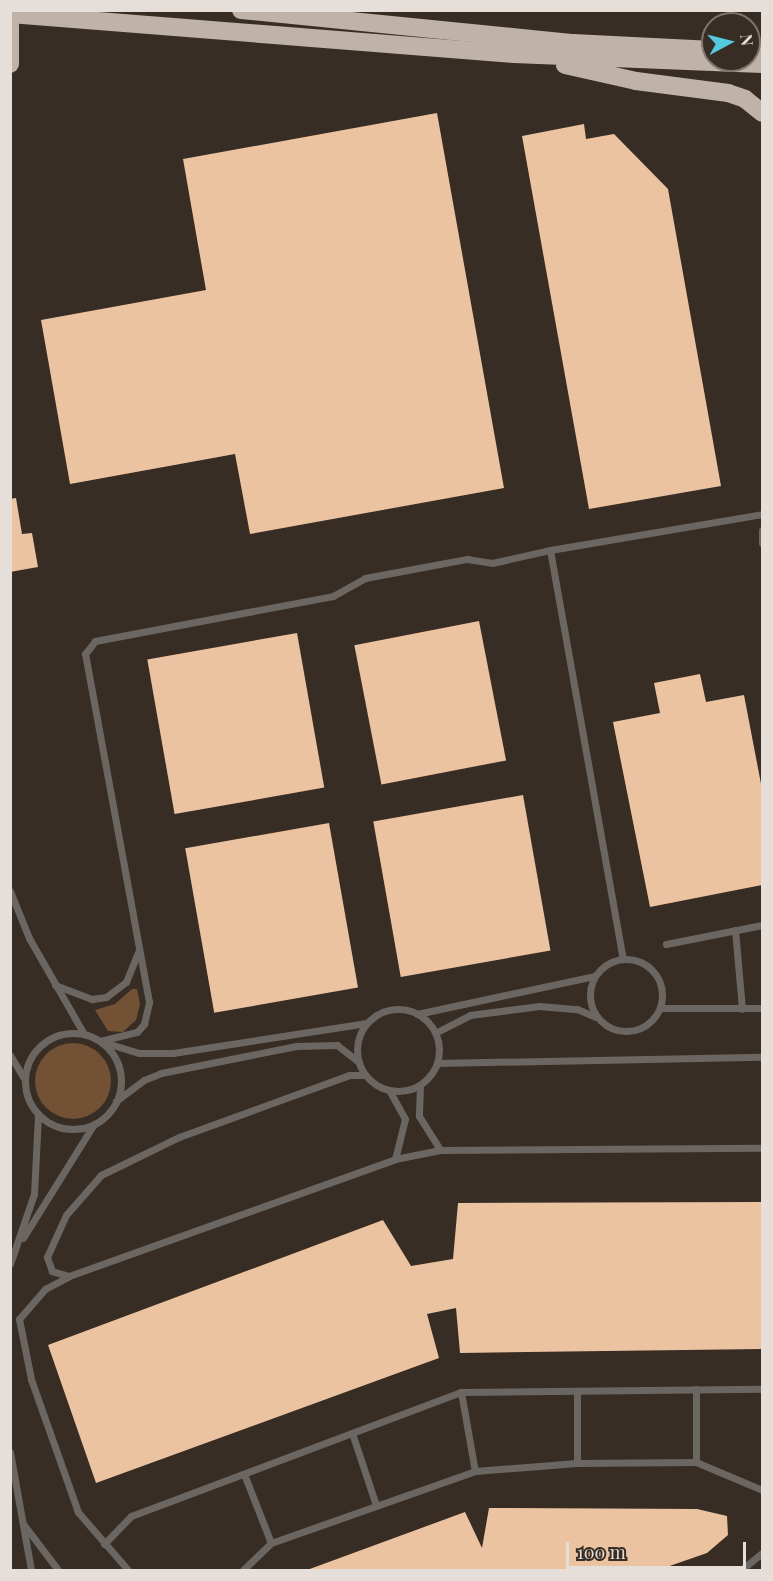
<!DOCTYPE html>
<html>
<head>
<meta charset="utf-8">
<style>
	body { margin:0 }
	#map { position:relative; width:773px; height:1581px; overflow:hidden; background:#372d24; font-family:"Playfair Display",serif }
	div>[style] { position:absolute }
	.green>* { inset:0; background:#725134 }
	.round { border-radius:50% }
	.building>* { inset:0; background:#ecc3a1; transform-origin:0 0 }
	.lane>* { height:7px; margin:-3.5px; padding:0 3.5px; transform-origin:3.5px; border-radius:3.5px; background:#6c6662 }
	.lane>.ring { margin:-3.5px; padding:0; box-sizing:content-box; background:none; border:7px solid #6c6662; border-radius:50% }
	.highway>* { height:18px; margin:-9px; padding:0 9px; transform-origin:9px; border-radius:9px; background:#bfb2a7 }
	span { translate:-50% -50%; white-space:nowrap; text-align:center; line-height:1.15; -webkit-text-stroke:6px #372d24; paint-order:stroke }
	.frame { position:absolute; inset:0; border:12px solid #e6dfd9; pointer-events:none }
	.north { position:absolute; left:701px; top:12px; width:60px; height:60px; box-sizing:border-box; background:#372d24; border:2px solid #7d746c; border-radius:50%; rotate:83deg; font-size:16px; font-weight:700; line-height:24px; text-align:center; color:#e6dfd9 }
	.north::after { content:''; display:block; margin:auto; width:21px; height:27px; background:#55cadf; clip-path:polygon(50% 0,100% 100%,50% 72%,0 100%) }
	.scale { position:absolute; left:566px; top:1542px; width:180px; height:27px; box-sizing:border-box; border:3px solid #e6dfd9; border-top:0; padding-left:8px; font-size:18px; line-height:21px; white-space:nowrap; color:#e6dfd9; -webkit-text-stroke:4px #372d24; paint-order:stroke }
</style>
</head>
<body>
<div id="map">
	<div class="green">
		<div style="clip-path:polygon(132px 989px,137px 989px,140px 1004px,136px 1020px,123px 1032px,108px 1031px,95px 1010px,115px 1004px)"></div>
		<div class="round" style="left:35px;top:1043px;width:76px;height:76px"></div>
	</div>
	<div class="building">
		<div style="clip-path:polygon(437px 113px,504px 488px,250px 534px,235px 454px,70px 484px,41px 320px,206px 290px,183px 159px)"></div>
		<div style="clip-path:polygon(584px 124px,586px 139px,614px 134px,668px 189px,721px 486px,589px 509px,522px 136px)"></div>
		<div style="clip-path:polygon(16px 498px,22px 534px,32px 533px,38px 567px,10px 572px,10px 499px)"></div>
		<div style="left:479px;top:621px;width:142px;height:127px;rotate:79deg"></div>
		<div style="left:297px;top:633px;width:157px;height:152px;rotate:80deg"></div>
		<div style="clip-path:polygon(700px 674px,706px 702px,744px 695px,762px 789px,762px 885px,650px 907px,613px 722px,660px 713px,654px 683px)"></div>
		<div style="left:523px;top:795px;width:158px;height:152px;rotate:80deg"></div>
		<div style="left:329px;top:823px;width:167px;height:146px;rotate:80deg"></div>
		<div style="clip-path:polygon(762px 1202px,762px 1349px,460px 1353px,456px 1308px,427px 1314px,439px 1358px,96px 1483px,48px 1345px,383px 1220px,411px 1266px,453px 1259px,458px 1203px)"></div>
		<div style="clip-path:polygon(489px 1508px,697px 1509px,727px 1516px,728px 1535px,707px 1553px,658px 1570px,307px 1570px,465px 1512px,482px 1548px)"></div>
	</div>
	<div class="lane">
		<div style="left:762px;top:530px;width:13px;rotate:90deg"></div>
		<div style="left:550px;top:550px;width:215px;rotate:-9.6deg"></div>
		<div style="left:10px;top:891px;width:51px;rotate:68deg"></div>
		<div style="left:29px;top:938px;width:111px;rotate:60.2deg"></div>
		<div style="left:735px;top:930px;width:79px;rotate:84.9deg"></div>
		<div style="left:666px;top:944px;width:98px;rotate:-11.2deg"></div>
		<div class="ring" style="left:590px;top:959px;width:65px;height:65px"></div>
		<div style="left:55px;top:985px;width:40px;rotate:21deg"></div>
		<div style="left:92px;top:999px;width:14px;rotate:-8deg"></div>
		<div style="left:106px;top:997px;width:25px;rotate:-37deg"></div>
		<div style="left:126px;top:982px;width:32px;rotate:-68deg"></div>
		<div style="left:660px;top:1008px;width:102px"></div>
		<div class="ring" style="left:357px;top:1009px;width:75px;height:75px"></div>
		<div style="left:417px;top:1014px;width:181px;rotate:-12.1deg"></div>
		<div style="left:435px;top:1033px;width:39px;rotate:-27deg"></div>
		<div style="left:470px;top:1015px;width:70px;rotate:-7.4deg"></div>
		<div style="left:539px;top:1006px;width:38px;rotate:5deg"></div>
		<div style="left:577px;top:1009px;width:21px;rotate:23deg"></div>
		<div class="ring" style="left:25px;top:1033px;width:89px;height:89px"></div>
		<div style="left:100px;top:1041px;width:38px;rotate:-14deg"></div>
		<div style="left:137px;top:1032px;width:11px;rotate:-49deg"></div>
		<div style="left:144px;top:1024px;width:23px;rotate:-77deg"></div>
		<div style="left:149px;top:1002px;width:354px;rotate:-100.4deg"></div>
		<div style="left:85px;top:654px;width:16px;rotate:-52deg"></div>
		<div style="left:95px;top:641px;width:242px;rotate:-10.7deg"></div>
		<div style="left:333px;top:596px;width:37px;rotate:-29deg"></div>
		<div style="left:365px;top:578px;width:104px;rotate:-10.6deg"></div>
		<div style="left:467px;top:559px;width:25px;rotate:9deg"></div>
		<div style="left:492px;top:563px;width:59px;rotate:-12.6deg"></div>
		<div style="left:550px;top:550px;width:415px;rotate:79.9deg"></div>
		<div style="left:103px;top:1042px;width:38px;rotate:17deg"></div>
		<div style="left:139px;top:1053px;width:34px"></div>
		<div style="left:173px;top:1053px;width:196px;rotate:-8.8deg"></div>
		<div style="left:10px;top:1055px;width:29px;rotate:59deg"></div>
		<div style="left:437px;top:1063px;width:325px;rotate:-1.1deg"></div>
		<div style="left:420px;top:1085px;width:31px;rotate:92deg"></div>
		<div style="left:419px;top:1116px;width:40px;rotate:58deg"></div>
		<div style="left:389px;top:1090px;width:33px;rotate:61deg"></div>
		<div style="left:405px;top:1119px;width:41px;rotate:104deg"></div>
		<div style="left:116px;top:1101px;width:35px;rotate:-37deg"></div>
		<div style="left:144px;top:1080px;width:18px;rotate:-22deg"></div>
		<div style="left:161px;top:1073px;width:138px;rotate:-11.3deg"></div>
		<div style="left:296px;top:1046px;width:41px;rotate:-1.4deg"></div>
		<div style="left:337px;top:1045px;width:28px;rotate:38deg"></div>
		<div style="left:23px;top:1238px;width:134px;rotate:-58.1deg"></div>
		<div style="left:10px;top:1264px;width:74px;rotate:-71.1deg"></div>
		<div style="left:34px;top:1194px;width:80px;rotate:-87.1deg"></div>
		<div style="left:69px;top:1276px;width:18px;rotate:-164deg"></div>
		<div style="left:52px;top:1271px;width:15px;rotate:-110deg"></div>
		<div style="left:47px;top:1257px;width:46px;rotate:-65.7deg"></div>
		<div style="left:66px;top:1215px;width:53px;rotate:-48.8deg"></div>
		<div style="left:101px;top:1175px;width:87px;rotate:-26deg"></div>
		<div style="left:179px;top:1137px;width:181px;rotate:-20deg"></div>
		<div style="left:349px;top:1075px;width:16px"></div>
		<div style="left:696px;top:1389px;width:73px;rotate:90deg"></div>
		<div style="left:577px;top:1391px;width:72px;rotate:90deg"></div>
		<div style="left:461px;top:1392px;width:80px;rotate:80deg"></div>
		<div style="left:352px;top:1433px;width:76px;rotate:71.6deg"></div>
		<div style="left:10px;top:1452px;width:120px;rotate:79.9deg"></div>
		<div style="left:244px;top:1474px;width:74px;rotate:68.6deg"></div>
		<div style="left:24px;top:1525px;width:56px;rotate:52.9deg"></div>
		<div style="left:104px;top:1544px;width:39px;rotate:-46deg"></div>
		<div style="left:131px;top:1516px;width:353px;rotate:-20.6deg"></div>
		<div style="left:461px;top:1392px;width:301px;rotate:-0.6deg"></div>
		<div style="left:128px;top:1570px;width:77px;rotate:-130.8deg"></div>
		<div style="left:78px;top:1512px;width:141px;rotate:-109.5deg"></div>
		<div style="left:31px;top:1379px;width:61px;rotate:-101.3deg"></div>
		<div style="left:19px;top:1319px;width:40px;rotate:-49deg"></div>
		<div style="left:45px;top:1289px;width:27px;rotate:-28deg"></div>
		<div style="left:69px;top:1276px;width:346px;rotate:-19.7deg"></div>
		<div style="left:395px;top:1159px;width:46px;rotate:-11.3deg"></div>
		<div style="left:440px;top:1150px;width:322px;rotate:-0.4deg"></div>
		<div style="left:243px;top:1570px;width:39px;rotate:-44deg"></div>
		<div style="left:271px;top:1543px;width:216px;rotate:-19.4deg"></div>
		<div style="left:475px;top:1471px;width:102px;rotate:-4.5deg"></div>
		<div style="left:577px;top:1463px;width:119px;rotate:-0.5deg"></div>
		<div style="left:696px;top:1462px;width:72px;rotate:23deg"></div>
		<div style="left:741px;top:1570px;width:27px;rotate:-39deg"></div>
	</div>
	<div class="highway">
		<div style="left:241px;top:10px;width:334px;rotate:5.7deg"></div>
		<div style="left:573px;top:43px;width:140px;rotate:2.9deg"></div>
		<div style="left:10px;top:14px;width:506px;rotate:4.54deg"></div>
		<div style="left:514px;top:54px;width:248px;rotate:2.3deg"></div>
		<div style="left:10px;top:17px;width:47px;rotate:90deg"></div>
		<div style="left:749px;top:51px;width:13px;rotate:-4deg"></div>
		<div style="left:565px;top:65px;width:73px;rotate:12.7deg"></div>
		<div style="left:636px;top:81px;width:93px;rotate:7.4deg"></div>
		<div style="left:728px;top:93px;width:18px;rotate:19deg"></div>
		<div style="left:745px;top:99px;width:22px;rotate:39deg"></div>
	</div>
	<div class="frame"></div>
	<div class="north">N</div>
	<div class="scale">100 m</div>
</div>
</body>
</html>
